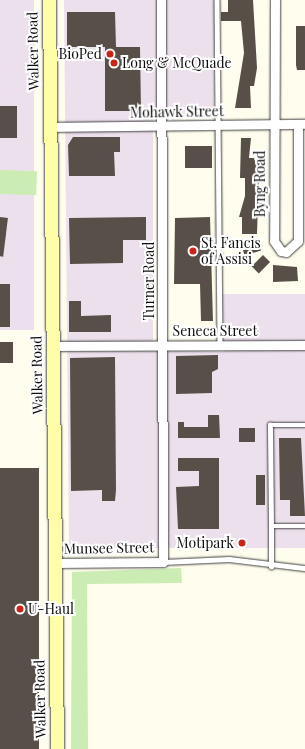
<!DOCTYPE html>
<html>
<head>
<meta charset="utf-8">
<style>
	body { margin:0 }
	#map { position:relative; width:305px; height:749px; overflow:hidden; background:#fffded; font-family:"Playfair Display",serif }
	div>[style] { position:absolute }
	.industrial>* { inset:0; background:#ede0ed; transform-origin:0 0 }
	.green>* { inset:0; background:#cbedb3; transform-origin:0 0 }
	.building>* { inset:0; background:#574f48; transform-origin:0 0 }
	.roads { filter:drop-shadow(0 0 1px #404040) drop-shadow(0 0 1px #404040) }
	.lane>* { height:4.5px; margin:-2.25px; padding:0 2.25px; transform-origin:2.25px; border-radius:2.25px; background:#fff }
	.street>* { height:9px; margin:-4.5px; padding:0 4.5px; transform-origin:4.5px; border-radius:4.5px; background:#fff }
	.secondary>* { height:13px; margin:-6.5px; padding:0 6.5px; transform-origin:6.5px; border-radius:6.5px; background:#fffea8 }
	.dots>* { width:11px; height:11px; translate:-50% -50%; box-sizing:border-box; border:2px solid #fff; border-radius:50% }
	span { translate:-50% -50%; white-space:nowrap; text-align:center; line-height:1.15; -webkit-text-stroke:4px #fff; paint-order:stroke }
	.street-label { font-size:14px; color:#0d0d0d }
	.poi-label { font-size:14px; color:#0d0d0d }
	.right { translate:-100% -50%; text-align:right }
	.left { translate:0 -50%; text-align:left }
</style>
</head>
<body>
<div id="map">
	<div class="industrial">
		<div style="left:0;top:0;width:34px;height:330px"></div>
		<div style="clip-path:polygon(64px 0,215px 0,214px 114px,153px 114px,153px 350px,224px 352px,222px 294px,305px 294px,305px 548px,69px 548px)"></div>
	</div>
	<div class="green">
		<div style="left:0;top:170px;width:37px;height:24px;rotate:2deg"></div>
		<div style="clip-path:polygon(181px 568px,182px 583px,87px 584px,88px 749px,71px 749px,72px 572px)"></div>
	</div>
	<div class="building">
		<div style="clip-path:polygon(228px 0,253px 0,257px 68px,254px 86px,250px 86px,251px 108px,235px 108px,244px 53px,241px 21px,221px 21px,221px 12px,228px 12px)"></div>
		<div style="clip-path:polygon(67px 12px,115px 12px,116px 47px,140px 47px,141px 111px,105px 111px,105px 47px,67px 47px)"></div>
		<div style="clip-path:polygon(296px 26px,305px 26px,305px 70px,297px 70px,296px 65px)"></div>
		<div style="left:0;top:106px;width:17px;height:32px"></div>
		<div style="clip-path:polygon(73px 137px,120px 137px,120px 152px,114px 152px,115px 176px,69px 176px,68px 145px)"></div>
		<div style="clip-path:polygon(241px 138px,251px 138px,249px 158px,254px 158px,259px 173px,257px 234px,242px 234px,242px 217px,239px 217px,245px 196px,245px 178px,240px 178px)"></div>
		<div style="left:212px;top:146px;width:22px;height:27px;rotate:90deg"></div>
		<div style="left:0;top:217px;width:8px;height:39px;rotate:7deg"></div>
		<div style="clip-path:polygon(146px 217px,146px 240px,123px 240px,123px 263px,70px 264px,69px 218px)"></div>
		<div style="clip-path:polygon(210px 217px,213px 321px,201px 321px,200px 284px,174px 284px,175px 218px)"></div>
		<div style="left:258px;top:241px;width:10px;height:17px;rotate:73deg"></div>
		<div style="left:263px;top:255px;width:10px;height:16px;rotate:45deg"></div>
		<div style="clip-path:polygon(273px 265px,297px 267px,298px 281px,273px 282px)"></div>
		<div style="left:0;top:284px;width:10px;height:43px"></div>
		<div style="clip-path:polygon(69px 301px,81px 301px,81px 316px,111px 315px,111px 332px,69px 332px)"></div>
		<div style="left:0;top:342px;width:13px;height:21px"></div>
		<div style="clip-path:polygon(218px 355px,218px 369px,212px 372px,212px 393px,176px 394px,176px 356px)"></div>
		<div style="clip-path:polygon(115px 357px,116px 490px,115px 501px,102px 501px,102px 490px,71px 491px,70px 358px)"></div>
		<div style="clip-path:polygon(208px 415px,219px 415px,220px 438px,178px 438px,178px 422px,184px 422px,184px 427px,208px 427px)"></div>
		<div style="left:239px;top:428px;width:16px;height:14px"></div>
		<div style="clip-path:polygon(279px 438px,301px 438px,305px 516px,290px 516px,290px 500px,280px 500px)"></div>
		<div style="clip-path:polygon(178px 458px,219px 458px,219px 529px,178px 529px,176px 487px,199px 486px,199px 471px,178px 471px)"></div>
		<div style="left:0;top:468px;width:39px;height:281px"></div>
		<div style="left:256px;top:475px;width:9px;height:30px"></div>
	</div>
	<div class="roads">
		<div class="lane">
			<div style="left:217px;top:0;width:345px;rotate:89.5deg"></div>
			<div style="left:271px;top:526px;width:101px;rotate:-90.6deg"></div>
			<div style="left:270px;top:425px;width:35px"></div>
			<div style="left:163px;top:562px;width:66px;rotate:-2.6deg"></div>
			<div style="left:229px;top:559px;width:77px;rotate:6.8deg"></div>
			<div style="left:271px;top:567px;width:41px;rotate:-90deg"></div>
			<div style="left:271px;top:526px;width:34px"></div>
		</div>
		<div class="street">
			<div style="left:275px;top:0;width:241px;rotate:90.2deg"></div>
			<div style="left:274px;top:241px;width:12px;rotate:55deg"></div>
			<div style="left:281px;top:251px;width:5px;rotate:11deg"></div>
			<div style="left:286px;top:252px;width:16px;rotate:-43deg"></div>
			<div style="left:298px;top:241px;width:117px;rotate:-90deg"></div>
			<div style="left:50px;top:127px;width:255px;rotate:-0.7deg"></div>
			<div style="left:52px;top:346px;width:253px;rotate:-0.2deg"></div>
			<div style="left:55px;top:563px;width:108px;rotate:-0.5deg"></div>
			<div style="left:163px;top:562px;width:562px;rotate:-90.2deg"></div>
		</div>
		<div class="secondary">
			<div style="left:49px;top:0;width:749px;rotate:89.39deg"></div>
		</div>
	</div>
	<div class="dots">
		<div style="left:110px;top:54px;background:#ca2318"></div>
		<div style="left:114px;top:63px;background:#ca2318"></div>
		<div style="left:193px;top:251px;background:#ca2318"></div>
		<div style="left:242px;top:543px;background:#ca2318"></div>
		<div style="left:20px;top:609px;background:#ca2318"></div>
	</div>
	<div class="street-label">
		<span style="left:33px;top:51px;rotate:-91deg">Walker Road</span>
		<span style="left:177px;top:112px;rotate:-1deg">Mohawk Street</span>
		<span style="left:260px;top:184px;rotate:-90deg">Byng Road</span>
		<span style="left:149px;top:281px;rotate:-90deg">Turner Road</span>
		<span style="left:215px;top:331px">Seneca Street</span>
		<span style="left:37px;top:375px;rotate:-91deg">Walker Road</span>
		<span style="left:109px;top:548px;rotate:-1deg">Munsee Street</span>
		<span style="left:40px;top:699px;rotate:-91deg">Walker Road</span>
	</div>
	<div class="poi-label">
		<span class="right" style="left:102px;top:54px">BioPed</span>
		<span class="left" style="left:122px;top:63px">Long &amp; McQuade</span>
		<span class="left" style="left:201px;top:251px">St. Fancis<br>of Assisi</span>
		<span class="right" style="left:234px;top:543px">Motipark</span>
		<span class="left" style="left:28px;top:609px">U-Haul</span>
	</div>
</div>
</body>
</html>
